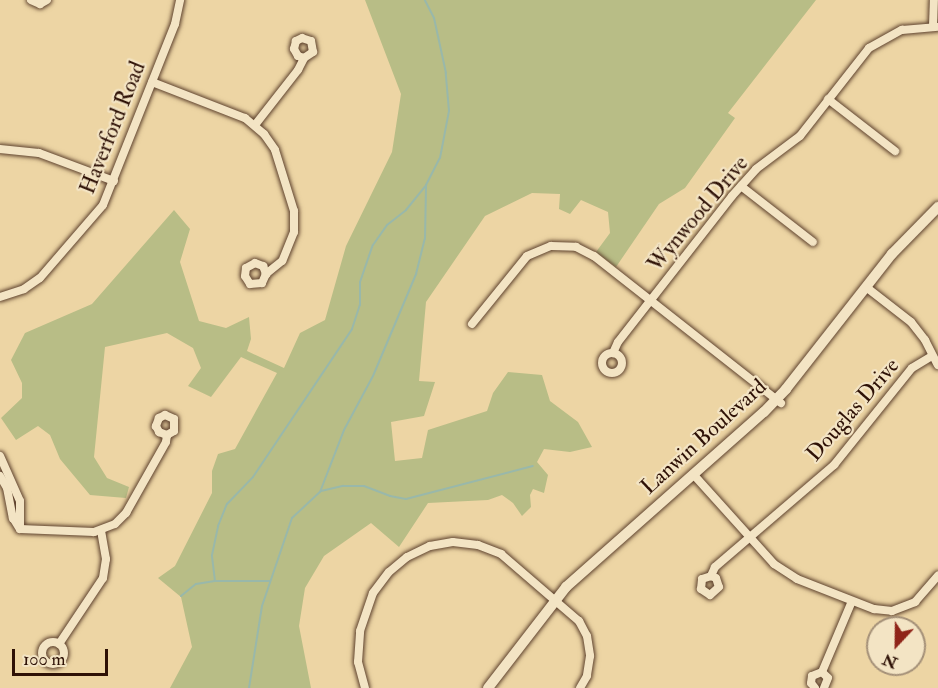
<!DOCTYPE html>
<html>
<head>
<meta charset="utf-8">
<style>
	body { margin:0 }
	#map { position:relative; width:938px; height:688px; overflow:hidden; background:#edd5a4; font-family:"IM FELL Double Pica",serif }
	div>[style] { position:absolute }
	.green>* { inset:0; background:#b8bd86 }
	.stream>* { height:2px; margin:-1px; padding:0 1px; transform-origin:1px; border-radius:1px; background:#99b8aa }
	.roads { filter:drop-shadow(0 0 2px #5e422e) drop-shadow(0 0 2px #5e422e) }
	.street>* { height:8px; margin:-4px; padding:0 4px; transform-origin:4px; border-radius:4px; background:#f3e4c4 }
	.street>.ring { margin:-4px; padding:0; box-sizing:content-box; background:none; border:8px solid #f3e4c4; border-radius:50% }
	.secondary>* { height:10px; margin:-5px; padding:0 5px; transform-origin:5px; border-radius:5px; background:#f3e4c4 }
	span { translate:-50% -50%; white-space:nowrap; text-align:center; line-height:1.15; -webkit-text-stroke:4.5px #f3e4c4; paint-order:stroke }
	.street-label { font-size:22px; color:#2e1106 }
	.north { position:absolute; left:866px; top:616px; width:60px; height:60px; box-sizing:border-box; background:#f3e4c4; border:2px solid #a49078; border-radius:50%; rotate:202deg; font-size:16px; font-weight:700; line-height:24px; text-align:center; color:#2e1106 }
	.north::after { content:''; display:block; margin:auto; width:21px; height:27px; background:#8f2418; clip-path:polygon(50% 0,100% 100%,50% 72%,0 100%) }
	.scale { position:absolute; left:12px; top:649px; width:96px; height:27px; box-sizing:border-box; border:3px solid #2e1106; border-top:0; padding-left:8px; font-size:18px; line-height:21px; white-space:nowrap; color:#2e1106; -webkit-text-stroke:4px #f3e4c4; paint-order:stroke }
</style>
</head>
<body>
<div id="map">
	<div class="green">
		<div style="clip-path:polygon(365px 0,816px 0,728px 113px,735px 118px,685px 188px,659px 204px,616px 267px,596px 252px,610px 233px,608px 212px,581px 200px,570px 214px,559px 209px,560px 194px,532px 193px,485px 216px,426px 302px,419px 381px,435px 382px,424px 416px,391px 422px,395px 461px,422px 458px,428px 430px,487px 411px,493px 393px,508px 372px,542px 375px,550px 401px,578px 422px,592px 447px,570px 452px,544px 449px,537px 462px,548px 475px,544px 493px,533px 489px,530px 495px,531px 507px,522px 516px,513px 503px,502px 495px,488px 500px,428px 503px,399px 547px,371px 523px,324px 556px,305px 588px,299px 626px,311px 688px,170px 688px,192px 647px,181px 597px,158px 578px,175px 566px,212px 493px,212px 471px,218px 454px,235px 449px,277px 373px,241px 357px,211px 397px,188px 386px,201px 368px,193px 348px,167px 333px,105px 347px,94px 457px,107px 478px,129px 487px,126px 498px,90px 495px,60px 459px,50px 435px,38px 426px,16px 440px,1px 418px,22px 398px,22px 383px,11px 360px,25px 333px,92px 304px,174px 210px,190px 229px,180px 262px,199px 321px,226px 328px,249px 317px,251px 339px,247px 351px,284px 368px,300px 333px,325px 320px,346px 246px,392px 152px,401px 94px)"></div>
	</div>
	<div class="stream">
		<div style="left:321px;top:491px;width:23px;rotate:-13deg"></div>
		<div style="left:343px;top:486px;width:21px"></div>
		<div style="left:364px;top:486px;width:28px;rotate:21deg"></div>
		<div style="left:390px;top:496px;width:16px;rotate:11deg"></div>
		<div style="left:406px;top:499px;width:131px;rotate:-14.6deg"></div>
		<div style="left:215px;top:581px;width:26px;rotate:-97deg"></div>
		<div style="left:212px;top:555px;width:30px;rotate:-78deg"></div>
		<div style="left:218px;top:526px;width:24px;rotate:-68deg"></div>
		<div style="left:227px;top:504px;width:37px;rotate:-46deg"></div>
		<div style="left:253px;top:477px;width:178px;rotate:-56.2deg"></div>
		<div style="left:352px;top:329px;width:25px;rotate:-72deg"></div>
		<div style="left:360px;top:305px;width:23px;rotate:-90deg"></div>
		<div style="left:360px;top:282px;width:39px;rotate:-71deg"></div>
		<div style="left:373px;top:245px;width:24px;rotate:-55deg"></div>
		<div style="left:387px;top:225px;width:24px;rotate:-38deg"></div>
		<div style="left:406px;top:210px;width:32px;rotate:-51deg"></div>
		<div style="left:426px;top:185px;width:30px;rotate:-63deg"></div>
		<div style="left:440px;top:158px;width:48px;rotate:-79.2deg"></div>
		<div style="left:449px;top:111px;width:38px;rotate:-95deg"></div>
		<div style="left:446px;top:73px;width:56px;rotate:-102.3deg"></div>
		<div style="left:434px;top:18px;width:20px;rotate:-117deg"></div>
		<div style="left:181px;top:596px;width:19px;rotate:-39deg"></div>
		<div style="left:196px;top:584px;width:19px;rotate:-9deg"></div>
		<div style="left:215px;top:581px;width:55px"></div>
		<div style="left:249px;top:688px;width:83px;rotate:-81deg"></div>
		<div style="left:262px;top:606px;width:93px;rotate:-71.2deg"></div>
		<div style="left:292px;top:518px;width:38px;rotate:-43deg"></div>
		<div style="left:320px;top:492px;width:66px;rotate:-68.8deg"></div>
		<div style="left:344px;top:430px;width:61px;rotate:-61.8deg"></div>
		<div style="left:373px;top:376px;width:111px;rotate:-67.1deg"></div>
		<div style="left:416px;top:274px;width:36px;rotate:-76deg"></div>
		<div style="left:425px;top:239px;width:54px;rotate:-88.9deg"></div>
	</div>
	<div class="roads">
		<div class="street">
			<div style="left:31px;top:0;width:10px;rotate:24deg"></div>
			<div style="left:40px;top:4px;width:8px;rotate:-30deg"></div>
			<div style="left:933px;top:26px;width:26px;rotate:-88deg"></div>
			<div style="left:152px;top:82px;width:100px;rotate:21.2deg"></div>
			<div style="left:245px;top:118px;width:25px;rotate:40deg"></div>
			<div style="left:264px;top:134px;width:19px;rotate:55deg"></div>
			<div style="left:275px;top:150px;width:64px;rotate:72.7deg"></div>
			<div style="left:294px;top:211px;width:21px;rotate:90deg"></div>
			<div style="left:294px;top:232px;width:31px;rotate:112deg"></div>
			<div style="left:282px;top:261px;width:21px;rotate:141deg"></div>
			<div style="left:266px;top:274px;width:10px;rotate:114deg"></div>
			<div style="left:262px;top:283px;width:12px;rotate:175deg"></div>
			<div style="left:250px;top:284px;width:9px;rotate:-122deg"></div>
			<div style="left:245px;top:276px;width:8px;rotate:-83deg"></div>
			<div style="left:246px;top:268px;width:10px;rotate:-29deg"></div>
			<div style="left:255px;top:263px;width:9px;rotate:21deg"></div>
			<div style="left:263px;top:266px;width:9px;rotate:69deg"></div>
			<div style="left:828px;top:99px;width:85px;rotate:37.8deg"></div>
			<div style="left:255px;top:125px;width:70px;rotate:-52deg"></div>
			<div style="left:298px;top:70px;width:13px;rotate:-63deg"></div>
			<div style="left:304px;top:58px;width:11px;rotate:-34deg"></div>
			<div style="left:313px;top:52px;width:11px;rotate:-100deg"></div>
			<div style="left:311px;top:41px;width:9px;rotate:-162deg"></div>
			<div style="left:302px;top:38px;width:7px;rotate:153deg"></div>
			<div style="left:296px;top:41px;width:8px;rotate:104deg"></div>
			<div style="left:294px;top:49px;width:8px;rotate:60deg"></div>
			<div style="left:298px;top:56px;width:6px;rotate:18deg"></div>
			<div style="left:0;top:149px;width:39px;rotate:6deg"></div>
			<div style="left:39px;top:153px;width:80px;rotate:20.5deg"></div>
			<div style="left:741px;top:186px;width:91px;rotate:37.9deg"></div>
			<div style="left:866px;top:287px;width:57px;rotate:37.9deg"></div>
			<div style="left:911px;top:322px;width:23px;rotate:52deg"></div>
			<div style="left:925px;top:340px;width:28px;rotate:63deg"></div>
			<div style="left:0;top:297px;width:25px;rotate:-18deg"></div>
			<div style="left:24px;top:289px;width:19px;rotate:-35deg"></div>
			<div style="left:40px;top:278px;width:96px;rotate:-49.2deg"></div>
			<div style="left:103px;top:205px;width:195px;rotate:-68.3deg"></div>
			<div style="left:175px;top:24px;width:25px;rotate:-78deg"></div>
			<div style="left:472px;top:324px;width:87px;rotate:-51deg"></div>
			<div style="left:527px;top:256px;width:26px;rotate:-23deg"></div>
			<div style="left:551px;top:246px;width:25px;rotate:2deg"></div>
			<div style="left:576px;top:247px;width:20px;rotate:27deg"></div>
			<div style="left:594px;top:256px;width:238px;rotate:38.2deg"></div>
			<div style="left:613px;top:353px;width:12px;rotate:-66deg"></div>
			<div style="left:618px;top:342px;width:185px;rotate:-52deg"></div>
			<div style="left:732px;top:196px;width:36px;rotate:-48deg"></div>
			<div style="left:756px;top:169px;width:55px;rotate:-36.9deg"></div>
			<div style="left:800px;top:136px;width:112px;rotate:-51.9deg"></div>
			<div style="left:869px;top:48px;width:38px;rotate:-29deg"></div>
			<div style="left:902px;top:30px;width:36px;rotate:-5deg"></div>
			<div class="ring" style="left:602px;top:353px;width:12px;height:12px"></div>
			<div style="left:0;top:456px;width:49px;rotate:66deg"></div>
			<div style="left:20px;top:501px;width:28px;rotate:90deg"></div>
			<div style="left:693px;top:474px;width:121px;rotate:48deg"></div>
			<div style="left:774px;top:564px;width:27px;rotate:33deg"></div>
			<div style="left:797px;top:579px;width:83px;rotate:21.3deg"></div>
			<div style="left:874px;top:609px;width:18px;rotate:6deg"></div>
			<div style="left:892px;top:611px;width:25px;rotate:-21deg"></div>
			<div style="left:915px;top:602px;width:35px;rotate:-49deg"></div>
			<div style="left:0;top:476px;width:14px;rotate:60deg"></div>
			<div style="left:7px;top:488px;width:31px;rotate:79deg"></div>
			<div style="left:13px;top:518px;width:13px;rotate:58deg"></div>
			<div style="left:20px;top:529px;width:74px;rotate:2.3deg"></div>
			<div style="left:94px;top:532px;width:22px;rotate:-21deg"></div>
			<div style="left:115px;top:524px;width:16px;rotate:-45deg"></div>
			<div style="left:126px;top:513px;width:81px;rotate:-60.6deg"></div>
			<div style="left:166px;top:442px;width:7px;rotate:-82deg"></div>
			<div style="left:167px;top:435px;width:8px;rotate:-30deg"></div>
			<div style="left:174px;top:431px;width:12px;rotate:-90deg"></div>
			<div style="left:174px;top:419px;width:10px;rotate:-156deg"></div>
			<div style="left:165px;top:415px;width:7px;rotate:153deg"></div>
			<div style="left:159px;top:418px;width:9px;rotate:111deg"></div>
			<div style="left:156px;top:426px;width:7px;rotate:63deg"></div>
			<div style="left:159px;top:432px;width:9px;rotate:21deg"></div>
			<div style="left:711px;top:576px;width:5px;rotate:22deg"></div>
			<div style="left:716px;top:578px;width:9px;rotate:72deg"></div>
			<div style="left:719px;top:587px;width:12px;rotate:138deg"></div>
			<div style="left:710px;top:595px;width:11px;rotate:-146deg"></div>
			<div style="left:701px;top:589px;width:10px;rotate:-84deg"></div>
			<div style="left:702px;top:579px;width:9px;rotate:-18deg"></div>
			<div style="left:711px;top:576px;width:10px;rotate:-66deg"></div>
			<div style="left:715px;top:567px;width:157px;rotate:-40.6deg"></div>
			<div style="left:834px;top:465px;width:124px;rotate:-51.2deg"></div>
			<div style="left:912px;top:368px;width:23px;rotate:-31deg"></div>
			<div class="ring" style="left:42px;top:642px;width:14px;height:14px"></div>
			<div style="left:59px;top:644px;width:79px;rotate:-56.3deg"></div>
			<div style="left:103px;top:578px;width:19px;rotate:-81deg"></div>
			<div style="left:106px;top:559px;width:28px;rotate:-100deg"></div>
			<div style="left:822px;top:672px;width:77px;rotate:-67.1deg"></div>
			<div style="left:822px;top:672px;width:8px;rotate:45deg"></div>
			<div style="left:828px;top:678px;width:11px;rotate:112deg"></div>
			<div style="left:365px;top:688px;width:27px;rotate:-105deg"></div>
			<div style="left:358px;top:662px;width:31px;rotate:-86deg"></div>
			<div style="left:360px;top:631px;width:40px;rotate:-71.1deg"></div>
			<div style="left:373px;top:593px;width:26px;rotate:-53deg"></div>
			<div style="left:389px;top:572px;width:23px;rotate:-40deg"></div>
			<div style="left:407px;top:557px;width:25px;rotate:-26deg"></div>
			<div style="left:430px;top:546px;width:23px;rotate:-10deg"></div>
			<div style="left:453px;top:542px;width:25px;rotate:7deg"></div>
			<div style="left:478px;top:545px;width:25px;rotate:21deg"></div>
			<div style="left:501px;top:554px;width:103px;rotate:40.7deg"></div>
			<div style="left:579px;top:621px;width:17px;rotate:62deg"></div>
			<div style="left:587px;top:636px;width:20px;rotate:81deg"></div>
			<div style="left:590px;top:656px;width:20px;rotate:99deg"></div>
			<div style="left:587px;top:676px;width:14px;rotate:120deg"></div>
			<div style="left:815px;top:688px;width:6px;rotate:-129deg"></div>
			<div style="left:811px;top:683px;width:7px;rotate:-82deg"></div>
			<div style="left:812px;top:676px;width:11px;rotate:-22deg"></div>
		</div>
		<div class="secondary">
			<div style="left:488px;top:688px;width:128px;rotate:-52.3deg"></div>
			<div style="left:566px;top:587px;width:264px;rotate:-41.5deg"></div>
			<div style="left:764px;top:412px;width:32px;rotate:-46deg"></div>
			<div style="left:786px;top:389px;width:172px;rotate:-51.9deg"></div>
			<div style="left:892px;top:254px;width:66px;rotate:-45.6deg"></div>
		</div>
	</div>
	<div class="street-label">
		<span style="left:113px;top:128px;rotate:-68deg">Haverford Road</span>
		<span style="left:698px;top:214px;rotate:-50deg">Wynwood Drive</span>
		<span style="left:853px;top:410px;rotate:-49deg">Douglas Drive</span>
		<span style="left:704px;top:437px;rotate:-42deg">Lanwin Boulevard</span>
	</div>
	<div class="north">N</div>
	<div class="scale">100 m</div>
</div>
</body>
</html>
